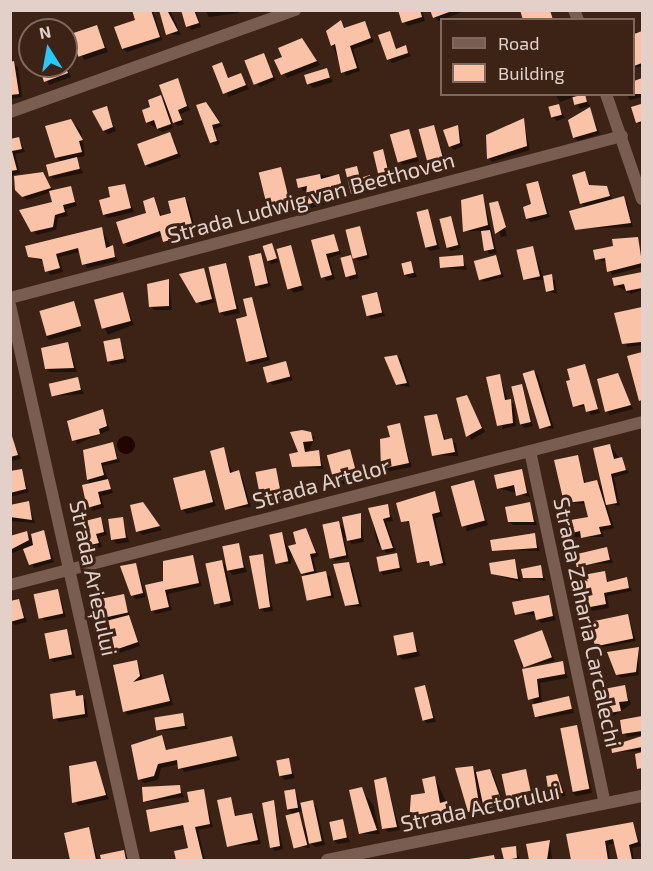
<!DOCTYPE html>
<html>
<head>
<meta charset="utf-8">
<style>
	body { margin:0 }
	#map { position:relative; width:653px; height:871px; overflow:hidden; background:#3c2316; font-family:"Exo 2",sans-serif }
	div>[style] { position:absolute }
	.water>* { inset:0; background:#210500 }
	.round { border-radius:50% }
	.shadow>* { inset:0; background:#0007; transform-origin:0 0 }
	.building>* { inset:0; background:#fac3a8; transform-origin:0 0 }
	.minor>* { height:12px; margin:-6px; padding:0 6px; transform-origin:6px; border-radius:6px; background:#785d50 }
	span { translate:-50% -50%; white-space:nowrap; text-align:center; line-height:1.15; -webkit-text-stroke:6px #3c2316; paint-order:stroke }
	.street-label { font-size:22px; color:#e3d1c9 }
	.frame { position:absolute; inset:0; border:12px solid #e3d1c9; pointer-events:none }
	.legend { position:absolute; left:440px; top:18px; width:195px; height:78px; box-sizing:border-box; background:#3c2316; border:2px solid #7f695e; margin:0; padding:8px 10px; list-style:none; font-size:18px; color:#e3d1c9 }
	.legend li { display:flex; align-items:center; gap:12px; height:30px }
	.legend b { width:30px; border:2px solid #7f695e }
	.north { position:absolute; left:18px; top:18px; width:60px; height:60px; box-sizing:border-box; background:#3c2316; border:2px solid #7f695e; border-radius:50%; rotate:349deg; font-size:16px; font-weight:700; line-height:24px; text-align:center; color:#e3d1c9 }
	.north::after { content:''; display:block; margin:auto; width:21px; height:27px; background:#25c9fe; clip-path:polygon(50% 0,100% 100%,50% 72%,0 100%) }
</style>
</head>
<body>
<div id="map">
	<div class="water">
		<div class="round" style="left:117px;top:436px;width:18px;height:18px"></div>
	</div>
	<div class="shadow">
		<div style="clip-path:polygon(133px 10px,153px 10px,162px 40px,127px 52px,123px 49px,137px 21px)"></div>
		<div style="clip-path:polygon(160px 10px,170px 10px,181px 35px,167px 34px)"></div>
		<div style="clip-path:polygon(182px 10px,196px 10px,201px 27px,191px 30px)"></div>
		<div style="clip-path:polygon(205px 10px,238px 10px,239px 13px,209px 17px)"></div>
		<div style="clip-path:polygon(400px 10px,422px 10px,425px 21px,407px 26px)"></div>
		<div style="clip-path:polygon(432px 10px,461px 10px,462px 12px,438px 21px)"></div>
		<div style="clip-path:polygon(341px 22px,346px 29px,364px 22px,374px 42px,353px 49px,360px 71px,346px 76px,332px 45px)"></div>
		<div style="clip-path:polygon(97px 27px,108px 52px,84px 60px,73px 36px)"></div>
		<div style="clip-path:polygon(389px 32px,398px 50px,405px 47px,411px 56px,392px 63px,388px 59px)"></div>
		<div style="left:642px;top:32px;width:35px;height:9px;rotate:90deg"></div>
		<div style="clip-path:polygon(305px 44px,320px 65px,287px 78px,276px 61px)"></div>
		<div style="clip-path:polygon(263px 55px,276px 80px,260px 87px,256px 83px)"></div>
		<div style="clip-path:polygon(10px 63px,18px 67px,22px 97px,10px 99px)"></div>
		<div style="clip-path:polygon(66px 64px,71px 77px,49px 85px,40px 66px)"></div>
		<div style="clip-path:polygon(221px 64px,230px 79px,241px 75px,249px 89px,228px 97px)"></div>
		<div style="clip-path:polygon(326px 69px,333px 82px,313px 88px,309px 84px)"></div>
		<div style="clip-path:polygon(177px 80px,190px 110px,180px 114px,184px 124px,178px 126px,170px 118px,173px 128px,162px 132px,147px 122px,160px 97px,167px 103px)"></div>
		<div style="clip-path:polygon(642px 80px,642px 97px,630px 100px,626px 94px,634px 94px,634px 83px)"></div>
		<div style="clip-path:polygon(555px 94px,583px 94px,590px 106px,580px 109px,574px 97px,560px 102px)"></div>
		<div style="clip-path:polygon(640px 105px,642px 123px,639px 124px,638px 122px)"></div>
		<div style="clip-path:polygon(558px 106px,565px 118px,557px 121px,553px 117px)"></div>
		<div style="clip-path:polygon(106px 108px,116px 131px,108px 134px,104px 130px)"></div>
		<div style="clip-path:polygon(589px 108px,600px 134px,578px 141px,574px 137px)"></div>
		<div style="clip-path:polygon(215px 114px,222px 126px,214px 129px,220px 144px,215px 146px,211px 142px)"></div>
		<div style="clip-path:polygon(523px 120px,530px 150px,492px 162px,489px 158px)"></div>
		<div style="clip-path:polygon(71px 121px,81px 131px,85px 156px,75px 158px,83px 173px,54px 179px,50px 175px,61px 162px,56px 157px)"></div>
		<div style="clip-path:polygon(458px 126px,463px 146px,454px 150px,450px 146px)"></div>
		<div style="clip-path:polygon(434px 127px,447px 166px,433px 170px,429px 166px)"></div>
		<div style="clip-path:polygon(408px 130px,419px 161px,403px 165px,399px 161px)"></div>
		<div style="clip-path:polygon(170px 133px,181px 157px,150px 168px,146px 165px)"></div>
		<div style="clip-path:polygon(19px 139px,25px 152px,15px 154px,20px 173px,10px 176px,10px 141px)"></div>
		<div style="clip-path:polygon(383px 151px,392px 175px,400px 186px,382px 185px)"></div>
		<div style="clip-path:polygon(280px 168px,293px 206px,274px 211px,270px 207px)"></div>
		<div style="clip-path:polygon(357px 168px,362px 179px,373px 181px,376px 192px,353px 193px)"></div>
		<div style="clip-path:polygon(42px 173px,54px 192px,70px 188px,77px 206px,66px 209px,68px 216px,58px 218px,56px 230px,37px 235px,21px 211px,54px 203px,51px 192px,27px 200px,23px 196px)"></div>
		<div style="clip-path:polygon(585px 173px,591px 186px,607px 188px,613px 201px,627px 202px,633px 227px,576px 229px,586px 208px,581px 203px)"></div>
		<div style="clip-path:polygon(319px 175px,338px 176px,347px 199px,311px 208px,308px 190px,303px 191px,298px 180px)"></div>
		<div style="clip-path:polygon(538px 183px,550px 217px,531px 222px,527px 218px)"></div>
		<div style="clip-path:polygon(124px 186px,134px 212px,108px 218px,104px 215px,112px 198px)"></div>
		<div style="clip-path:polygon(483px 196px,497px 253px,489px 254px,482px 231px,464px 231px)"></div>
		<div style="clip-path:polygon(154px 199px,162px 217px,173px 214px,184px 199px,188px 202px,195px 227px,188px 230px,190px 239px,169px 245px,163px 235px,128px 247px,124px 243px)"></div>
		<div style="clip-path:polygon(498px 203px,507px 236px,501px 237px,491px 204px)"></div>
		<div style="clip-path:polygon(427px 211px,440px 249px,430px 251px,426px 247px)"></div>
		<div style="clip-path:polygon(451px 217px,461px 248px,451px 251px,447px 247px)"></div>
		<div style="clip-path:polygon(101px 228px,118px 261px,87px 268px,80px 252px,59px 257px,63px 272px,50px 275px,44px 262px,29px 256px)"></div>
		<div style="clip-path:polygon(359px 228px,370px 258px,359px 261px,355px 258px)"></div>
		<div style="clip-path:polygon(333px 236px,341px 254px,329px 258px,335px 279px,326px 281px,313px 241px)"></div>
		<div style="clip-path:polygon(637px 239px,642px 267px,612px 275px,607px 262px,597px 259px)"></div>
		<div style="clip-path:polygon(272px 244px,279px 262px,271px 264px,267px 260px)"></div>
		<div style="clip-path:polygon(291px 247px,304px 290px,294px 293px,290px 289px)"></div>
		<div style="clip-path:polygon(533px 248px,543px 277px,555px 280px,557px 294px,547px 291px,545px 280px,525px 280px)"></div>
		<div style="clip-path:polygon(260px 255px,271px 286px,261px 289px,257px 285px)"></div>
		<div style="clip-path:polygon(350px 257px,359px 278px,350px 280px,342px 259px)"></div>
		<div style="clip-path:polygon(462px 257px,467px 270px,442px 268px)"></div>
		<div style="clip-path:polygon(496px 257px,504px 277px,484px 282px,480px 279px)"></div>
		<div style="clip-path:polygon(411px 263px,417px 277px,409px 278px,405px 275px)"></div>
		<div style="clip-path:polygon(225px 264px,240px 313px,225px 316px,221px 313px)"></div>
		<div style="clip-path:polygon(204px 269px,215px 302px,202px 306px,198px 302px)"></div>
		<div style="clip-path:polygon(642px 273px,642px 290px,631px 294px,615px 285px,614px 279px)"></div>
		<div style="clip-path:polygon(169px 281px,172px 310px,154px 310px,151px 306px)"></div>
		<div style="left:122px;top:294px;width:33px;height:28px;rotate:69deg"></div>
		<div style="clip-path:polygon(376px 294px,385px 316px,371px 319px,367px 315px)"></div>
		<div style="clip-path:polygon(252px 299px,270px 360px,251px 365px,247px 361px)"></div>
		<div style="clip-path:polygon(73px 302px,81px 331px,49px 340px,46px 336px)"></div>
		<div style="clip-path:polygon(642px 308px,642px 345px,627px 347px,616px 314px)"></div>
		<div style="clip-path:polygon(120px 339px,127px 362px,112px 365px,108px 361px)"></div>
		<div style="clip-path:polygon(68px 344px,77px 372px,50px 372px,46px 368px)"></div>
		<div style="clip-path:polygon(641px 354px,642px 355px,642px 403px,640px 400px)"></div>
		<div style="clip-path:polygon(397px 356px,401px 360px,410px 387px,397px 385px)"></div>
		<div style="clip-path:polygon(285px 363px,293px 380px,273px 385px,269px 382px)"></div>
		<div style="clip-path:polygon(584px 366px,600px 413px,591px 415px,586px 407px,575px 406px)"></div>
		<div style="clip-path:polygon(534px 371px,538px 375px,554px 429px,540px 427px)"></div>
		<div style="clip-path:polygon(618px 375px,633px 409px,610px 415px,607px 411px)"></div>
		<div style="clip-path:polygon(500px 376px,508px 401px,514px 404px,516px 426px,502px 429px)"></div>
		<div style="clip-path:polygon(77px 378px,84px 394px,53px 396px)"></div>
		<div style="clip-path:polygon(522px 386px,533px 426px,525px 428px,521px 424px)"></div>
		<div style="clip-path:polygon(467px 397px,485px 432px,471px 440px,458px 399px)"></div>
		<div style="clip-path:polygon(102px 411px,110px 430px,77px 444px,69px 422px)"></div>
		<div style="clip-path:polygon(436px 415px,446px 441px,456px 443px,458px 456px,434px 455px)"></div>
		<div style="clip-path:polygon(399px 425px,412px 467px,386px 472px,383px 468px)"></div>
		<div style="clip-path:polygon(292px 433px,315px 437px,308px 453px,318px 451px,324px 469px,293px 466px,300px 453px)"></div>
		<div style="clip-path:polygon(10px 434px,21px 459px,10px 461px)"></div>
		<div style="clip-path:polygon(113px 444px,120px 462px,103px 466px,113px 493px,101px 496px,104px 508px,92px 511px,88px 479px)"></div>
		<div style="clip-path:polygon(610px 445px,629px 473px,614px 477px,620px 506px,606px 503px,614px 528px,602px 531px,604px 537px,573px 537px,569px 533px,589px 518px,586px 504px,565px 502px,577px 457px,586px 484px,597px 482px,604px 489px)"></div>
		<div style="clip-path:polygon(223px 449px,233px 474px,242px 476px,251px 507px,226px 509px)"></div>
		<div style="clip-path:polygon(350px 451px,360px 479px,340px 485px,336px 481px)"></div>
		<div style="clip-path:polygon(275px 469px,285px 501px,266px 506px,263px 502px)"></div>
		<div style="clip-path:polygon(21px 470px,29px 492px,10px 497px,10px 473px)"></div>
		<div style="clip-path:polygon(204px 471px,216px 506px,187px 514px,183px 510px)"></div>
		<div style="clip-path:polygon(521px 471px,530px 497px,498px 488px)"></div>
		<div style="left:474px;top:482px;width:45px;height:22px;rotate:72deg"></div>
		<div style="clip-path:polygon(434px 492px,443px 516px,435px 518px,446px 566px,418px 562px,411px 524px,403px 521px)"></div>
		<div style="clip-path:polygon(28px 502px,35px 523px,10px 521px,10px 507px)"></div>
		<div style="clip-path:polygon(529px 504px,537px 525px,513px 525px,509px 521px)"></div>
		<div style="clip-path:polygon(387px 506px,393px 521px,386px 522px,396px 551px,387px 553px,377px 543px,370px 510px)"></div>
		<div style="clip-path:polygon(146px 508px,162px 530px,142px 535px,138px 531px)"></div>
		<div style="clip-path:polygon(360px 515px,364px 542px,352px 544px,344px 537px,349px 558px,334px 561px,338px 523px,346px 530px)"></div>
		<div style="clip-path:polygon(122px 518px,129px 542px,117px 544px,113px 540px)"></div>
		<div style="clip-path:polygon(101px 519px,107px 535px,99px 537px,102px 547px,92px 549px,83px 523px)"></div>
		<div style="clip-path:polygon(306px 530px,319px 556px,313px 558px,317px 574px,330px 576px,334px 598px,309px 599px,306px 576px,292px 554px,291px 564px,276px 563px,282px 534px,288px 548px,298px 545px)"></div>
		<div style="clip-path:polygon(43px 531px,54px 562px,34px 568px,25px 548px,10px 554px,10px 537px,27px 533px,34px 540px)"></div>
		<div style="clip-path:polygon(534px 534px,540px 551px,493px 550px)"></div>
		<div style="clip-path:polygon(238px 545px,247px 572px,233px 575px,226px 568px,234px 605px,220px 608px,221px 561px,228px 568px)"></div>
		<div style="clip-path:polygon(607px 548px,613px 563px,578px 565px)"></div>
		<div style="clip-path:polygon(263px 555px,273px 611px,264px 612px,261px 609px)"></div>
		<div style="clip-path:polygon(397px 555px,403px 571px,383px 575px,380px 571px)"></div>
		<div style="clip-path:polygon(192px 556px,202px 586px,168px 594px,172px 610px,156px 614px,152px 610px,164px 582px)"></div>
		<div style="clip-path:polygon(515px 561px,521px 582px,492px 574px)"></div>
		<div style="clip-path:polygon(348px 563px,352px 567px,362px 607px,346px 606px)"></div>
		<div style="clip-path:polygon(136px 564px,146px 597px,136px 599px,132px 595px)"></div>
		<div style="clip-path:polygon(540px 567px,546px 581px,524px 577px)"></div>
		<div style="clip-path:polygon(604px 573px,609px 583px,626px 579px,632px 591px,607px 596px,609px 608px,591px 611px,585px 576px)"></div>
		<div style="clip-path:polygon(58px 590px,66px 617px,44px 621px,36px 595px)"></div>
		<div style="clip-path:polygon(123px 596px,140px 646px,114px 655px,103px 618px)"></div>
		<div style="clip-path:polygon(548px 597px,556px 620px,541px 623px,536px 615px,516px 614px)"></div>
		<div style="clip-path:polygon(19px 601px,27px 622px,15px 625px,11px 621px)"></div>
		<div style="clip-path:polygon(628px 615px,636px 641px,600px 648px,596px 644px)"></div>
		<div style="clip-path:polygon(67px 630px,75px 658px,53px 662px,50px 658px)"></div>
		<div style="clip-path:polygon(541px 631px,555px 661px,524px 667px,520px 663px)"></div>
		<div style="clip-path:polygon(412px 633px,420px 656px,403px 660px,399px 656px)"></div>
		<div style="clip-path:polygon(638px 648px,639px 675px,621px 678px,617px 674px)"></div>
		<div style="clip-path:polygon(136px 661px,144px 681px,166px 680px,173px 705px,128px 715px,125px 712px)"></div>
		<div style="clip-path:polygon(562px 663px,568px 678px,540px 683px,542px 702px,569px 698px,574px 713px,539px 719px,524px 671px)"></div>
		<div style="clip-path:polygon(424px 686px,436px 722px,427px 723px,423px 720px)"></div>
		<div style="clip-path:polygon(624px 687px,631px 704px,614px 716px,611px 713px)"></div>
		<div style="clip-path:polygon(74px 692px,86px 700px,88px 717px,59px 722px,55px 718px)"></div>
		<div style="clip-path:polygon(182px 715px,188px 729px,159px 731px)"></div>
		<div style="clip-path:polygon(642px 718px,642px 735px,627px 737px,621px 721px)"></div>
		<div style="clip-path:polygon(577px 727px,592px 793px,576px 796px,572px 792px)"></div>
		<div style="clip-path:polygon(162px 736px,168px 751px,232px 738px,240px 760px,184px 772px,179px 764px,161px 768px,158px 780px,144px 783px,140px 779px)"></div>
		<div style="clip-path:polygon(642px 738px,642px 751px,613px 752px,612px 747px)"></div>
		<div style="clip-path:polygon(288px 759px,295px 778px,285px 780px,281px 776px)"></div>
		<div style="clip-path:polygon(95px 763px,109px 799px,78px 806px,70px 786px)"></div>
		<div style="clip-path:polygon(472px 767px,477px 773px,493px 774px,506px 808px,489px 812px,483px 798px,483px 813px,470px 811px,457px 770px)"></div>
		<div style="clip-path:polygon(526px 771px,534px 801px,512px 805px,508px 801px)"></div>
		<div style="clip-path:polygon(557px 775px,566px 796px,554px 798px,550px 794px)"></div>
		<div style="clip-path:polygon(435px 778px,452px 814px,413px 824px,453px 819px,415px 826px,411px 822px)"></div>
		<div style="clip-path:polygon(386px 779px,400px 830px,388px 832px,384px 828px)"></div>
		<div style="clip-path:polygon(179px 786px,184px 797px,145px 802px,143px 789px)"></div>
		<div style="clip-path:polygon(361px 789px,373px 805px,380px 834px,360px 834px)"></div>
		<div style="clip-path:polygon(evenodd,295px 790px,300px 804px,316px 805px,325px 845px,315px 847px,307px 839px,310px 848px,295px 846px,294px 815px,288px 809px,295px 790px,304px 811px,308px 828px,305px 829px,297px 812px,304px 811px)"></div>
		<div style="clip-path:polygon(203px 791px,213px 827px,198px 830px,205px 860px,177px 860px,176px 852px,190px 849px,185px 829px,151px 831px)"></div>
		<div style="clip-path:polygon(230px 798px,237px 817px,255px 818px,261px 844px,229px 846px)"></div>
		<div style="clip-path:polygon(274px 802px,283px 849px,275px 851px,271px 847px)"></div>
		<div style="clip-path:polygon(342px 821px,350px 842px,338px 844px,334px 841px)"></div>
		<div style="clip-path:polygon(633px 824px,641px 846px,632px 848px,634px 860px,620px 860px,616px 843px,608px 845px,610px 860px,572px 860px,567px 835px)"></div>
		<div style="clip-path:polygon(89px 829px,98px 860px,72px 860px,66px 834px)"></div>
		<div style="clip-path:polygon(550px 842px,552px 860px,531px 860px,528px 845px)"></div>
		<div style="clip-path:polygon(515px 847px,520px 860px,505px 860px,503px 849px)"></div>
		<div style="clip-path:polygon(124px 852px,128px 860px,102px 860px,101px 856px)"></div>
	</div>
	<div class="building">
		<div style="clip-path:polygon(132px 10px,151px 10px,160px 37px,122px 49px,114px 27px,135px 20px)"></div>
		<div style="clip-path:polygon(159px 10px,167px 10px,178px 31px,166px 35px)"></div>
		<div style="clip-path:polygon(181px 10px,194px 10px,199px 23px,186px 27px)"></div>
		<div style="clip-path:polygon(398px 10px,420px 10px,422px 17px,402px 23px)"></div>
		<div style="clip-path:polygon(430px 10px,452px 10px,452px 11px,433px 18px)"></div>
		<div style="clip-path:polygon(520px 10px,550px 10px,553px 20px,523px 20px)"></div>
		<div style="clip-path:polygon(341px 20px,344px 28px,365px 21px,371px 38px,350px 46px,357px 68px,341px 73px,335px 44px,331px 46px,326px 31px)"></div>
		<div style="left:97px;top:25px;width:24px;height:28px;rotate:71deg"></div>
		<div style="clip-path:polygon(390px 31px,396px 49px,406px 45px,408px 53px,387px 60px,378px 35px)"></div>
		<div style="clip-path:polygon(642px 31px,642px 63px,634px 66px,634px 34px)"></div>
		<div style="clip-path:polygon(302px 38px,317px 61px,281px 75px,274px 60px,282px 57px,278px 48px)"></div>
		<div style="left:264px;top:53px;width:26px;height:21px;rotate:69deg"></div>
		<div style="clip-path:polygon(14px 61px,19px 94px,10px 95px,10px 62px)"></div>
		<div style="clip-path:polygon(222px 62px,228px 78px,241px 73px,246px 85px,223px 94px,212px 66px)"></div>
		<div style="clip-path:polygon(39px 66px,65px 66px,68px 73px,44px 82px)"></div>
		<div style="left:327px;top:68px;width:10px;height:24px;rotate:73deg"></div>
		<div style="clip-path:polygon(178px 78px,187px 106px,178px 110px,182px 120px,173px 123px,159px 85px)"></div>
		<div style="clip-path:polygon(642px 78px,642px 94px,634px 94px,634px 81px)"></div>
		<div style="left:585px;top:94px;width:8px;height:13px;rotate:76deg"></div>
		<div style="clip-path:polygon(161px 95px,171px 124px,157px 129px,154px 120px,146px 123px,142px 110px,150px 107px,148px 100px)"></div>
		<div style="clip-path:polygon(206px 102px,220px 123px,212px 125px,217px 141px,210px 143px,196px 105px)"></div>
		<div style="left:559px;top:104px;width:11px;height:11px;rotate:75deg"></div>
		<div style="clip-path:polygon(641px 104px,642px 121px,636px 123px,631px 107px)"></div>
		<div style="clip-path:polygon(107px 106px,113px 127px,103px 131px,92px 111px)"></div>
		<div style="clip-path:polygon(590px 107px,597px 131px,573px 138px,568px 120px)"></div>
		<div style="clip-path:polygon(524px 118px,527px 146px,487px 159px,486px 135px)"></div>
		<div style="clip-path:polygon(71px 119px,83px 140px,79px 141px,82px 152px,55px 158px,45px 126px)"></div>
		<div style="left:434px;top:125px;width:38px;height:16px;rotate:75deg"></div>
		<div style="clip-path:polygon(458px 125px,460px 143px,449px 147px,443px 130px)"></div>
		<div style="left:409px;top:129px;width:29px;height:20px;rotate:74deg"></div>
		<div style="left:170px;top:132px;width:23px;height:35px;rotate:70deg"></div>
		<div style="clip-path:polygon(19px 137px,22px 149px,12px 151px,17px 170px,10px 171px,10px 139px)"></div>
		<div style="clip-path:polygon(383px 149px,389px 174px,395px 173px,398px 182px,381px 186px,373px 152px)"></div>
		<div style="left:77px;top:157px;width:12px;height:32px;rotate:76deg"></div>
		<div style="clip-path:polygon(357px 166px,360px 178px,370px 175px,373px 189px,351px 194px,345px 169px)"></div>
		<div style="left:281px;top:167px;width:36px;height:23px;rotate:76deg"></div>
		<div style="clip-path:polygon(585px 171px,589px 185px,607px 186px,610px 196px,580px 204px,572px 175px)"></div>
		<div style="clip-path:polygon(43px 172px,51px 188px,22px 197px,15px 190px,14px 176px)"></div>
		<div style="clip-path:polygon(320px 174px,321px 179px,339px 174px,344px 195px,305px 205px,307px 186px,298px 188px,296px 179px)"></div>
		<div style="clip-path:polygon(538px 181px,547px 214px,526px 219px,523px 207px,531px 204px,526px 184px)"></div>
		<div style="clip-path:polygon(125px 184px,131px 208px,103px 215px,99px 200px,110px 197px,108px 187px)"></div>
		<div style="clip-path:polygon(71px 186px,75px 202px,63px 205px,65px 212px,55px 215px,53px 227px,31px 232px,19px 210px,52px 202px,49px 191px)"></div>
		<div style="clip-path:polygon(483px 194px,488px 225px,463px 232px,461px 200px)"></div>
		<div style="clip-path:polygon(624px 196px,631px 223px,575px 230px,569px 211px)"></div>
		<div style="clip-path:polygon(154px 197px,160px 216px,171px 213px,168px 201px,185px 197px,192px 224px,185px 226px,187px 235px,163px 242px,160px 231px,123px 244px,116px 222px,146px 213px,143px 201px)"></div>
		<div style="clip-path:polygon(498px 201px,506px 227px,495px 234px,489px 203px)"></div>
		<div style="left:428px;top:209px;width:37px;height:12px;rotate:76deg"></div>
		<div style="left:451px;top:216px;width:30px;height:12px;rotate:76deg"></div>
		<div style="left:360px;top:226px;width:30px;height:15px;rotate:76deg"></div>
		<div style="clip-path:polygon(102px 227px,106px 248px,113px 245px,115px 257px,82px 265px,78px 248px,56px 254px,60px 268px,45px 272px,42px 259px,28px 257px,25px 246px)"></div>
		<div style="clip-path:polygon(490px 230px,494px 249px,484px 251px,481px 231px)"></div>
		<div style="clip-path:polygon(334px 234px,339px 251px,326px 254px,332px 275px,321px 278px,311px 240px)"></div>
		<div style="clip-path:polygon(638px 237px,642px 263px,607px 272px,605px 258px,595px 260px,593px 250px,613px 246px,612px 239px)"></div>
		<div style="left:272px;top:243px;width:16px;height:10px;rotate:72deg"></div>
		<div style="left:291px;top:245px;width:42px;height:15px;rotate:75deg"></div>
		<div style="left:533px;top:246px;width:31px;height:17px;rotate:77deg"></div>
		<div style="left:261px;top:253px;width:31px;height:13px;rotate:77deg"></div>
		<div style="left:351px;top:255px;width:20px;height:11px;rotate:75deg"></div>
		<div style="left:463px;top:255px;width:11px;height:24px;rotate:85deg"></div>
		<div style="left:496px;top:255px;width:20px;height:23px;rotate:75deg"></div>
		<div style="left:411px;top:261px;width:12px;height:10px;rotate:76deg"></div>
		<div style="left:226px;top:263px;width:47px;height:18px;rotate:77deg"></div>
		<div style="clip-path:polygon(204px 268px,212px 299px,196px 303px,179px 274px)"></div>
		<div style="clip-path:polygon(642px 272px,642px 288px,626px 291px,624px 284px,614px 286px,612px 278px)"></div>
		<div style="clip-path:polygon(552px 274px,554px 290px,546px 292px,543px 276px)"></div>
		<div style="clip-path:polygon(169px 279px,169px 306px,149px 307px,147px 284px)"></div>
		<div style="left:123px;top:292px;width:30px;height:30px;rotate:75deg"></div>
		<div style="left:377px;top:292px;width:21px;height:16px;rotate:76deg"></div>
		<div style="clip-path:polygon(252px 297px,267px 357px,246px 362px,236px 319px,247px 316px,243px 299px)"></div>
		<div style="left:74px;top:301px;width:26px;height:36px;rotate:74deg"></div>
		<div style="clip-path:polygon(642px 307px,641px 342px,622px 344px,614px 313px)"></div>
		<div style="left:120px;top:338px;width:21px;height:17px;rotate:79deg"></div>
		<div style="clip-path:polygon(68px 342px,74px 368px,45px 369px,41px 348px)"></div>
		<div style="clip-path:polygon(642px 352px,642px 400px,639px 401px,627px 356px)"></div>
		<div style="clip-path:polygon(397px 355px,407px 383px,396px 385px,384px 357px)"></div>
		<div style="left:286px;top:361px;width:16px;height:24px;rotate:75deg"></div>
		<div style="clip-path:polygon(585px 364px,598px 409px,586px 412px,584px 404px,573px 407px,566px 381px,570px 380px,567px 369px)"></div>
		<div style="left:534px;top:370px;width:58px;height:12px;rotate:73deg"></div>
		<div style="clip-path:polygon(618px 373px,631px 405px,605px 412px,597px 379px)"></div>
		<div style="clip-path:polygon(500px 374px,505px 400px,511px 399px,513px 423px,497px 426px,486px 377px)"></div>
		<div style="left:78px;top:377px;width:13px;height:30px;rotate:77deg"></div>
		<div style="left:522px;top:384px;width:39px;height:11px;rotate:77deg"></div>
		<div style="clip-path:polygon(467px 395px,482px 428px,466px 437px,456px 398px)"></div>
		<div style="clip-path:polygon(103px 409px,107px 426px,99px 429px,100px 434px,72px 441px,67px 421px)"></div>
		<div style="clip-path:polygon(437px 414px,444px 440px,452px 438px,455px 452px,432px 456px,424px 416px)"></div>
		<div style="clip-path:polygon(400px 423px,409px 463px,381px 469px,380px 439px,390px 437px,387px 426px)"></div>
		<div style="clip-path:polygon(10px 430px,18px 455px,10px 457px)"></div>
		<div style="clip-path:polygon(302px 430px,311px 432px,313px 441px,303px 442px,305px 452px,319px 450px,321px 466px,292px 467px,289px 454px,298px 452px,290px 432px)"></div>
		<div style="clip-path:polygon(113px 442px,117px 459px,101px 463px,104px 475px,87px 480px,83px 450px)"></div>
		<div style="clip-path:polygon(610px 444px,614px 459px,622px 457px,626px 470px,611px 474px,617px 503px,606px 505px,593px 448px)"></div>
		<div style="clip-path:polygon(224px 447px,230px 473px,239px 470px,248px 504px,225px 510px,210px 451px)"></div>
		<div style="left:350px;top:449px;width:28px;height:24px;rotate:75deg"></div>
		<div style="clip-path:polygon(578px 455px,584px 483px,597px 480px,611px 525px,599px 527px,601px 534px,581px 538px,580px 531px,568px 534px,565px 521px,588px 517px,584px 501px,564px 503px,554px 460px)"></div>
		<div style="left:276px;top:468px;width:31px;height:21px;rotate:79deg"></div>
		<div style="clip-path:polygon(22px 469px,26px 489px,10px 493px,10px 471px)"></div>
		<div style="clip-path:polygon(522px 469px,527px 493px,516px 496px,514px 485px,497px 489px,494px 475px)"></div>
		<div style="left:205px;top:470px;width:33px;height:33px;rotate:76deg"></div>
		<div style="clip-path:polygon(108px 479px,111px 489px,98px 492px,101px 504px,87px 508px,82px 485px)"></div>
		<div style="left:474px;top:480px;width:42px;height:24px;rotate:75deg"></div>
		<div style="clip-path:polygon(435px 491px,440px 512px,432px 514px,443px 563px,430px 566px,429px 561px,417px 563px,409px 521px,401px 522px,396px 503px)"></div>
		<div style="clip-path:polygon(29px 501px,32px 520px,10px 517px,10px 505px)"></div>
		<div style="clip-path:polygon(143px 502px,160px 526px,136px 532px,130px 505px)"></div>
		<div style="clip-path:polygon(530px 502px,534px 522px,508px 522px,505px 507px)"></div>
		<div style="clip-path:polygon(388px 504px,390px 517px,383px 519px,393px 548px,382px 550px,368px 508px)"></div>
		<div style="clip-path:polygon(361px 513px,361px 538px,347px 541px,342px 517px)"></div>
		<div style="clip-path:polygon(101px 517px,104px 532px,96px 534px,99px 543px,86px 546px,81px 522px)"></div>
		<div style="left:123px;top:517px;width:21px;height:15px;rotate:82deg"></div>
		<div style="left:339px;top:521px;width:35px;height:17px;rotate:78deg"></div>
		<div style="clip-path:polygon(306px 528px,316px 553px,310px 554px,314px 571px,301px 574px,288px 546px,296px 544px,293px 532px)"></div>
		<div style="clip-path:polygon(44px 530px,51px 559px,29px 565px,23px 549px,33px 545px,31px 534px)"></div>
		<div style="clip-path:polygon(27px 531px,29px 540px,10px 550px,10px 536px)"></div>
		<div style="left:282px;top:532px;width:30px;height:13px;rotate:78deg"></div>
		<div style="clip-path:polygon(535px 533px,537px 548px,492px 551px,490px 540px)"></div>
		<div style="left:239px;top:543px;width:25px;height:17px;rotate:79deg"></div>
		<div style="left:607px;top:547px;width:13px;height:34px;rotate:77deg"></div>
		<div style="left:397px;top:553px;width:15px;height:21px;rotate:79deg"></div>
		<div style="clip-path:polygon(263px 554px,270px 607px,259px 609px,249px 556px)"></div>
		<div style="clip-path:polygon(193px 555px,199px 583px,165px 590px,169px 607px,151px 611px,145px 585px,163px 581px,163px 561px)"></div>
		<div style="clip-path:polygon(515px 559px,518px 579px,491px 574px,489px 563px)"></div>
		<div style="left:222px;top:560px;width:42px;height:17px;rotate:78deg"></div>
		<div style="clip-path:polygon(349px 562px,359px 604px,345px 606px,333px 564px)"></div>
		<div style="clip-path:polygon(136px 563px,143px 593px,131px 596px,120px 566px)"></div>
		<div style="clip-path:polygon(541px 565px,543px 578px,523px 578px,521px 569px)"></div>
		<div style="left:326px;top:571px;width:25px;height:25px;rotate:78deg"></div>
		<div style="clip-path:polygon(605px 571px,607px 582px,627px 577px,629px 588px,604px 593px,606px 604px,585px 608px,583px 575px)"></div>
		<div style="left:58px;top:589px;width:25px;height:25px;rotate:78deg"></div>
		<div style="left:124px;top:594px;width:19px;height:28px;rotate:78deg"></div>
		<div style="clip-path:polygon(549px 595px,553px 616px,536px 620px,534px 611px,515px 615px,512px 602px)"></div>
		<div style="clip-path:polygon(19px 599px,24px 618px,10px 622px,10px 601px)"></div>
		<div style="left:628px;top:614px;width:25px;height:39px;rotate:78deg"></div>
		<div style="clip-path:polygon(129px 615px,138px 642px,109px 652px,106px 621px)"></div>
		<div style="left:67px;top:629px;width:26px;height:23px;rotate:79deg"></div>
		<div style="left:542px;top:630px;width:29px;height:30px;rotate:70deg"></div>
		<div style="left:413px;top:632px;width:20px;height:20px;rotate:79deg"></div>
		<div style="clip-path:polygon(639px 647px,636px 672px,616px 675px,607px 652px)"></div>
		<div style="clip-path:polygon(137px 660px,140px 676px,133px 682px,163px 674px,170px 701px,123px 712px,113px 665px)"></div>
		<div style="clip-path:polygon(563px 661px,565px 674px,537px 679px,539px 697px,528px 700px,522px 669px)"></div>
		<div style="left:425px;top:685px;width:34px;height:11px;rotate:76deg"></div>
		<div style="clip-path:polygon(625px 685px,628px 701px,619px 702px,621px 711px,609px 713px,604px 689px)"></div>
		<div style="clip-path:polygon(75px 690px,76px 696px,83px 695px,85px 714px,53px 719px,50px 694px)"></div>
		<div style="left:569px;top:696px;width:13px;height:38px;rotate:77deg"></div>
		<div style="left:183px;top:713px;width:13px;height:29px;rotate:81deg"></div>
		<div style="clip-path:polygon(642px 716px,642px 731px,622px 734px,620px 720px)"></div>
		<div style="left:577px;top:725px;width:65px;height:17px;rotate:79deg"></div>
		<div style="clip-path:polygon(162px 735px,166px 750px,232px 736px,237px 756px,178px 769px,177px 760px,158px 764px,154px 776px,138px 780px,131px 745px)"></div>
		<div style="clip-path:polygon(642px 736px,642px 747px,612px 753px,611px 746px)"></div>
		<div style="clip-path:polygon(642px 752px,642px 768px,637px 769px,635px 754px)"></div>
		<div style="left:289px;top:758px;width:16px;height:13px;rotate:79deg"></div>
		<div style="clip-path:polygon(96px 761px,106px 795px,72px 803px,69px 766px)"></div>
		<div style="clip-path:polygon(473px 766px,480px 810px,468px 812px,455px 768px)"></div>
		<div style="clip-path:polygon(490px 769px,503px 805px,484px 809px,476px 772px)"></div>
		<div style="left:526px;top:769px;width:30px;height:25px;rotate:78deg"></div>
		<div style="clip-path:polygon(557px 774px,563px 793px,549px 795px,546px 776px)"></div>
		<div style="clip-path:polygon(435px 776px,440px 803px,447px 801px,450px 816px,409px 823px,411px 795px,425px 793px,422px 779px)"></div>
		<div style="clip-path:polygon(386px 777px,397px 827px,382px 829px,374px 780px)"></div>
		<div style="clip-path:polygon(180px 785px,181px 793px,143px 802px,142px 787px)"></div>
		<div style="clip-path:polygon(362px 787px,377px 830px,359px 834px,349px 790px)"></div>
		<div style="clip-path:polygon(204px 789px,210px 824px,195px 827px,203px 860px,176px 860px,174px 851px,188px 848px,183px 825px,150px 832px,146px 810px,189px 802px,187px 792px)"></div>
		<div style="left:295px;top:789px;width:19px;height:11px;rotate:81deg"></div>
		<div style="clip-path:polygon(231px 797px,235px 816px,252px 813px,258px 840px,227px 847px,217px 800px)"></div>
		<div style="clip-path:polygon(274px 800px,280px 846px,270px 848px,262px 803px)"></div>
		<div style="left:313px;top:800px;width:42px;height:13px;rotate:78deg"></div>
		<div style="left:299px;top:812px;width:34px;height:14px;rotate:76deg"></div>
		<div style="left:343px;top:819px;width:19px;height:14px;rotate:78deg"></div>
		<div style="clip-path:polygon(633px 822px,638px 842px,629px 845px,632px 860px,618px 860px,613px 839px,605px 841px,608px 860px,571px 860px,566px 834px)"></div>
		<div style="clip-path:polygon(89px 827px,96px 860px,70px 860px,64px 833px)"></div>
		<div style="clip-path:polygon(550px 840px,547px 860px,529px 860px,526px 844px)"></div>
		<div style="clip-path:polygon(516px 846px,517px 858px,504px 860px,501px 848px)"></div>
		<div style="clip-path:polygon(124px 850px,126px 860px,101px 860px,100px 855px)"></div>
		<div style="clip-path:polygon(494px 855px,495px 860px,469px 860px,469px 859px)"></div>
	</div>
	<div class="minor">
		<div style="left:574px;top:10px;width:11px;rotate:68deg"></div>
		<div style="left:606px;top:94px;width:111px;rotate:71.1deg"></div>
		<div style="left:10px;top:112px;width:303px;rotate:-19.7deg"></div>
		<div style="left:10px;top:298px;width:633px;rotate:-14.83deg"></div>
		<div style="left:10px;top:305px;width:569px;rotate:77.41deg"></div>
		<div style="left:530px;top:451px;width:360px;rotate:78deg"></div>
		<div style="left:10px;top:585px;width:653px;rotate:-14.46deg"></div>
		<div style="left:327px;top:860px;width:321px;rotate:-11.5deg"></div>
	</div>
	<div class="street-label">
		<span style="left:311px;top:197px;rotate:-15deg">Strada Ludwig van Beethoven</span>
		<span style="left:321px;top:483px;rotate:-15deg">Strada Artelor</span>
		<span style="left:94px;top:578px;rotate:78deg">Strada Arieșului</span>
		<span style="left:588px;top:622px;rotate:78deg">Strada Zaharia Carcalechi</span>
		<span style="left:480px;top:807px;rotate:-12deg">Strada Actorului</span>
	</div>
	<div class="frame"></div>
	<ul class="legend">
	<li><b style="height:8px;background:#785d50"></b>Road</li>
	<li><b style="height:16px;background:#fac3a8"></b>Building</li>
	</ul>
	<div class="north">N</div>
</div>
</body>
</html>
